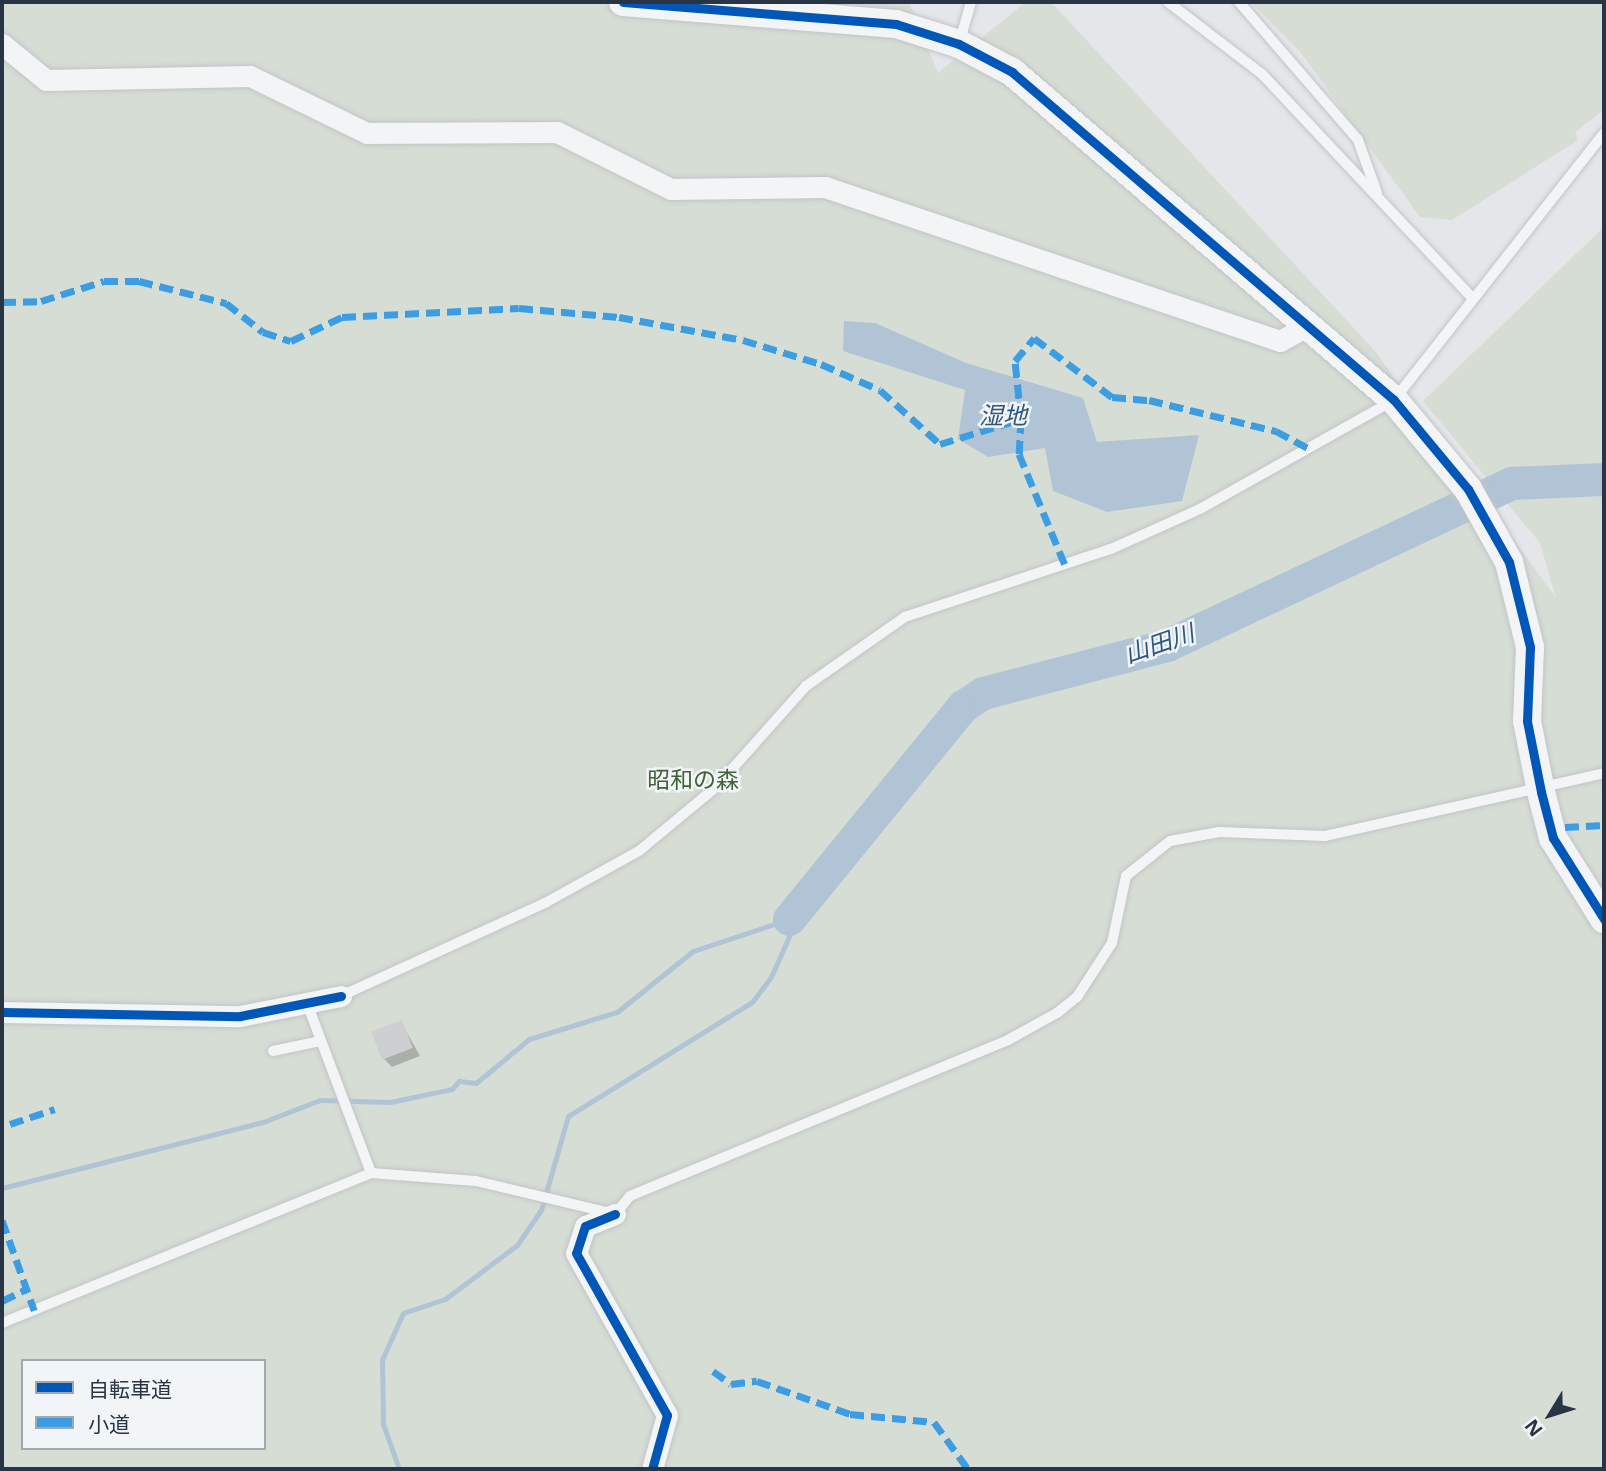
<!DOCTYPE html>
<html>
<head>
<meta charset="utf-8">
<style>
	body { margin:0 }
	#map { position:relative; width:1606px; height:1471px; overflow:hidden; background:#e4e6e9; font-family:"Open Sans","Noto Sans JP",sans-serif }
	div>[style] { position:absolute }
	.green>* { inset:0; background:#d5ddd4 }
	.water>* { inset:0; background:#b1c4d6 }
	.shadow>* { inset:0; background:#0003 }
	.stream>* { height:5px; margin:-2.5px; padding:0 2.5px; transform-origin:2.5px; border-radius:2.5px; background:#b1c4d6 }
	.river>* { height:33px; margin:-16.5px; padding:0 16.5px; transform-origin:16.5px; border-radius:16.5px; background:#b1c4d6 }
	.building>* { inset:0; background:#cdcfd2; transform-origin:0 0 }
	.roads { filter:drop-shadow(0 0 2px #c2c4c7) drop-shadow(0 0 2px #c2c4c7) }
	.service>* { height:10px; margin:-5px; padding:0 5px; transform-origin:5px; border-radius:5px; background:#f3f4f6 }
	.minor>* { height:21px; margin:-10.5px; padding:0 10.5px; transform-origin:10.5px; border-radius:10.5px; background:#f3f4f6 }
	.tertiary>* { height:28px; margin:-14px; padding:0 14px; transform-origin:14px; border-radius:14px; background:#f3f4f6 }
	.quiet>* { height:7px; margin-top:-3.5px; transform-origin:0; background:repeating-linear-gradient(90deg,#3d9de3 0 14px,transparent 0 21px) }
	.cycleway>* { height:9px; margin:-4.5px; padding:0 4.5px; transform-origin:4.5px; border-radius:4.5px; background:#0057b8 }
	span { translate:-50% -50%; white-space:nowrap; text-align:center; line-height:1.15; -webkit-text-stroke:5px #f2f5f8; paint-order:stroke }
	.park-label { font-size:23px; color:#406235 }
	.water-label { font-size:24px; color:#2f567c; font-style:italic }
	.frame { position:absolute; inset:0; border:4px solid #293545; pointer-events:none }
	.legend { position:absolute; left:21px; top:1359px; width:245px; height:91px; box-sizing:border-box; background:#f2f5f8; border:2px solid #a2a8b0; margin:0; padding:9px 12px; list-style:none; font-size:21px; color:#293545 }
	.legend li { display:flex; align-items:center; gap:14px; height:35px }
	.legend b { width:35px; border:2px solid #a2a8b0 }
	.north { position:absolute; left:1515px; top:1380px; width:70px; height:70px; -webkit-text-stroke:5px #f2f5f8; paint-order:stroke; rotate:232deg; font-size:19px; font-weight:700; line-height:28px; text-align:center; color:#293545 }
	.north::after { content:''; display:block; margin:auto; width:24px; height:32px; background:#293545; clip-path:polygon(50% 0,100% 100%,50% 72%,0 100%) }
</style>
</head>
<body>
<div id="map">
	<div class="green">
		<div style="clip-path:polygon(evenodd,2px 2px,909px 2px,938px 73px,1026px 2px,1051px 2px,1375px 351px,1556px 598px,1540px 543px,1423px 401px,1604px 227px,1604px 1469px,2px 1469px,2px 2px,23px 1361px,264px 1361px,264px 1448px,23px 1448px,23px 1361px)"></div>
		<div style="clip-path:polygon(1251px 2px,1604px 2px,1604px 110px,1575px 132px,1578px 140px,1452px 220px,1420px 217px,1301px 53px)"></div>
	</div>
	<div class="water">
		<div style="clip-path:polygon(844px 321px,875px 323px,966px 363px,1083px 398px,1097px 442px,1199px 435px,1182px 501px,1107px 512px,1053px 491px,1045px 448px,988px 457px,958px 439px,965px 390px,843px 351px)"></div>
	</div>
	<div class="shadow">
		<div style="clip-path:polygon(401px 1022px,420px 1056px,392px 1067px,384px 1059px)"></div>
	</div>
	<div class="stream">
		<div style="left:2px;top:1188px;width:269px;rotate:-14.2deg"></div>
		<div style="left:263px;top:1122px;width:61px;rotate:-21.1deg"></div>
		<div style="left:320px;top:1100px;width:70px;rotate:1.6deg"></div>
		<div style="left:390px;top:1102px;width:63px;rotate:-11.8deg"></div>
		<div style="left:452px;top:1089px;width:11px;rotate:-49deg"></div>
		<div style="left:459px;top:1081px;width:17px;rotate:7deg"></div>
		<div style="left:476px;top:1083px;width:69px;rotate:-39.7deg"></div>
		<div style="left:529px;top:1039px;width:92px;rotate:-17.1deg"></div>
		<div style="left:617px;top:1012px;width:97px;rotate:-38.8deg"></div>
		<div style="left:693px;top:951px;width:101px;rotate:-18.4deg"></div>
		<div style="left:789px;top:919px;width:13px;rotate:81deg"></div>
		<div style="left:791px;top:932px;width:49px;rotate:114deg"></div>
		<div style="left:771px;top:977px;width:31px;rotate:127deg"></div>
		<div style="left:752px;top:1002px;width:216px;rotate:148.2deg"></div>
		<div style="left:568px;top:1116px;width:98px;rotate:106deg"></div>
		<div style="left:541px;top:1210px;width:42px;rotate:124.4deg"></div>
		<div style="left:517px;top:1245px;width:90px;rotate:143.1deg"></div>
		<div style="left:445px;top:1299px;width:44px;rotate:161.6deg"></div>
		<div style="left:403px;top:1313px;width:51px;rotate:114.1deg"></div>
		<div style="left:382px;top:1360px;width:64px;rotate:89.1deg"></div>
		<div style="left:383px;top:1424px;width:48px;rotate:70.4deg"></div>
	</div>
	<div class="river">
		<div style="left:789px;top:919px;width:275px;rotate:-50.8deg"></div>
		<div style="left:963px;top:706px;width:24px;rotate:-33deg"></div>
		<div style="left:983px;top:693px;width:190px;rotate:-14.6deg"></div>
		<div style="left:1167px;top:645px;width:380px;rotate:-25.2deg"></div>
		<div style="left:1511px;top:483px;width:93px;rotate:-2.5deg"></div>
	</div>
	<div class="building">
		<div style="left:402px;top:1020px;width:30px;height:33px;rotate:69deg"></div>
	</div>
	<div class="roads">
		<div class="service">
			<div style="left:1168px;top:2px;width:118px;rotate:37.5deg"></div>
			<div style="left:1262px;top:74px;width:308px;rotate:46.8deg"></div>
			<div style="left:1239px;top:2px;width:182px;rotate:49.2deg"></div>
			<div style="left:1358px;top:140px;width:56px;rotate:70.3deg"></div>
			<div style="left:959px;top:44px;width:44px;rotate:-74.1deg"></div>
			<div style="left:341px;top:996px;width:224px;rotate:-24.5deg"></div>
			<div style="left:545px;top:903px;width:107px;rotate:-29deg"></div>
			<div style="left:639px;top:851px;width:100px;rotate:-39.7deg"></div>
			<div style="left:716px;top:787px;width:135px;rotate:-48.3deg"></div>
			<div style="left:806px;top:686px;width:121px;rotate:-34.9deg"></div>
			<div style="left:905px;top:617px;width:217px;rotate:-18.3deg"></div>
			<div style="left:1111px;top:549px;width:98px;rotate:-24.2deg"></div>
			<div style="left:1200px;top:509px;width:223px;rotate:-29.3deg"></div>
			<div style="left:1394px;top:400px;width:340px;rotate:-51.8deg"></div>
			<div style="left:308px;top:1006px;width:178px;rotate:69.3deg"></div>
			<div style="left:273px;top:1051px;width:49px;rotate:-11.8deg"></div>
			<div style="left:2px;top:1323px;width:398px;rotate:-22.1deg"></div>
			<div style="left:371px;top:1173px;width:105px;rotate:4.4deg"></div>
			<div style="left:476px;top:1181px;width:143px;rotate:13.4deg"></div>
			<div style="left:615px;top:1214px;width:23px;rotate:-50deg"></div>
			<div style="left:630px;top:1196px;width:409px;rotate:-22.4deg"></div>
			<div style="left:1008px;top:1040px;width:56px;rotate:-28.9deg"></div>
			<div style="left:1057px;top:1013px;width:26px;rotate:-39deg"></div>
			<div style="left:1077px;top:997px;width:64px;rotate:-57.1deg"></div>
			<div style="left:1112px;top:943px;width:68px;rotate:-78.2deg"></div>
			<div style="left:1126px;top:876px;width:56px;rotate:-38.5deg"></div>
			<div style="left:1170px;top:841px;width:50px;rotate:-10.4deg"></div>
			<div style="left:1219px;top:832px;width:106px;rotate:2.2deg"></div>
			<div style="left:1325px;top:836px;width:286px;rotate:-12.7deg"></div>
		</div>
		<div class="minor">
			<div style="left:2px;top:44px;width:57px;rotate:39.3deg"></div>
			<div style="left:46px;top:80px;width:204px;rotate:-1.1deg"></div>
			<div style="left:250px;top:76px;width:130px;rotate:26deg"></div>
			<div style="left:367px;top:133px;width:190px;rotate:-0.3deg"></div>
			<div style="left:557px;top:132px;width:127px;rotate:26.6deg"></div>
			<div style="left:671px;top:189px;width:154px;rotate:-0.7deg"></div>
			<div style="left:825px;top:187px;width:480px;rotate:18.7deg"></div>
			<div style="left:1280px;top:341px;width:26px;rotate:-29deg"></div>
			<div style="left:2px;top:1012px;width:238px;rotate:1deg"></div>
			<div style="left:240px;top:1016px;width:103px;rotate:-11.2deg"></div>
			<div style="left:615px;top:1214px;width:32px;rotate:158deg"></div>
			<div style="left:585px;top:1226px;width:28px;rotate:108deg"></div>
			<div style="left:576px;top:1253px;width:186px;rotate:60.7deg"></div>
			<div style="left:667px;top:1415px;width:56px;rotate:105.5deg"></div>
		</div>
		<div class="tertiary">
			<div style="left:623px;top:2px;width:274px;rotate:4.6deg"></div>
			<div style="left:896px;top:24px;width:66px;rotate:17.6deg"></div>
			<div style="left:959px;top:44px;width:60px;rotate:27.8deg"></div>
			<div style="left:1012px;top:72px;width:503px;rotate:40.65deg"></div>
			<div style="left:1394px;top:400px;width:116px;rotate:50.3deg"></div>
			<div style="left:1468px;top:489px;width:84px;rotate:60.7deg"></div>
			<div style="left:1509px;top:562px;width:88px;rotate:76.1deg"></div>
			<div style="left:1530px;top:647px;width:74px;rotate:92.3deg"></div>
			<div style="left:1527px;top:721px;width:72px;rotate:78.8deg"></div>
			<div style="left:1541px;top:792px;width:48px;rotate:75.4deg"></div>
			<div style="left:1553px;top:838px;width:96px;rotate:57.8deg"></div>
		</div>
	</div>
	<div class="quiet">
		<div style="left:2px;top:302px;width:39px;rotate:-1deg"></div>
		<div style="left:41px;top:301px;width:66px;rotate:-17.6deg"></div>
		<div style="left:104px;top:281px;width:35px"></div>
		<div style="left:139px;top:281px;width:90px;rotate:14.2deg"></div>
		<div style="left:226px;top:303px;width:47px;rotate:38.1deg"></div>
		<div style="left:263px;top:332px;width:29px;rotate:18deg"></div>
		<div style="left:291px;top:341px;width:56px;rotate:-25.2deg"></div>
		<div style="left:342px;top:317px;width:177px;rotate:-2.9deg"></div>
		<div style="left:519px;top:308px;width:100px;rotate:5.1deg"></div>
		<div style="left:619px;top:317px;width:126px;rotate:10.5deg"></div>
		<div style="left:743px;top:340px;width:82px;rotate:17.1deg"></div>
		<div style="left:821px;top:364px;width:64px;rotate:23.8deg"></div>
		<div style="left:880px;top:390px;width:81px;rotate:42deg"></div>
		<div style="left:940px;top:444px;width:85px;rotate:-17.2deg"></div>
		<div style="left:1021px;top:419px;width:58px;rotate:-95.9deg"></div>
		<div style="left:1015px;top:361px;width:30px;rotate:-50deg"></div>
		<div style="left:1034px;top:338px;width:98px;rotate:37.1deg"></div>
		<div style="left:1112px;top:397px;width:37px;rotate:5deg"></div>
		<div style="left:1149px;top:400px;width:131px;rotate:13.7deg"></div>
		<div style="left:1276px;top:431px;width:36px;rotate:28deg"></div>
		<div style="left:1021px;top:419px;width:35px;rotate:93deg"></div>
		<div style="left:1019px;top:454px;width:120px;rotate:67.5deg"></div>
		<div style="left:1565px;top:827px;width:39px;rotate:-3deg"></div>
		<div style="left:10px;top:1124px;width:47px;rotate:-18.4deg"></div>
		<div style="left:2px;top:1220px;width:96px;rotate:70.4deg"></div>
		<div style="left:2px;top:1301px;width:28px;rotate:-26deg"></div>
		<div style="left:713px;top:1371px;width:22px;rotate:36deg"></div>
		<div style="left:731px;top:1384px;width:26px;rotate:-7deg"></div>
		<div style="left:757px;top:1381px;width:99px;rotate:19.5deg"></div>
		<div style="left:850px;top:1414px;width:84px;rotate:5.4deg"></div>
		<div style="left:934px;top:1422px;width:58px;rotate:54.1deg"></div>
	</div>
	<div class="cycleway">
		<div style="left:623px;top:2px;width:274px;rotate:4.6deg"></div>
		<div style="left:896px;top:24px;width:66px;rotate:17.6deg"></div>
		<div style="left:959px;top:44px;width:60px;rotate:27.8deg"></div>
		<div style="left:1012px;top:72px;width:503px;rotate:40.65deg"></div>
		<div style="left:1394px;top:400px;width:116px;rotate:50.3deg"></div>
		<div style="left:1468px;top:489px;width:84px;rotate:60.7deg"></div>
		<div style="left:1509px;top:562px;width:88px;rotate:76.1deg"></div>
		<div style="left:1530px;top:647px;width:74px;rotate:92.3deg"></div>
		<div style="left:1527px;top:721px;width:72px;rotate:78.8deg"></div>
		<div style="left:1541px;top:792px;width:48px;rotate:75.4deg"></div>
		<div style="left:1553px;top:838px;width:96px;rotate:57.8deg"></div>
		<div style="left:2px;top:1012px;width:238px;rotate:1deg"></div>
		<div style="left:240px;top:1016px;width:103px;rotate:-11.2deg"></div>
		<div style="left:615px;top:1214px;width:32px;rotate:158deg"></div>
		<div style="left:585px;top:1226px;width:28px;rotate:108deg"></div>
		<div style="left:576px;top:1253px;width:186px;rotate:60.7deg"></div>
		<div style="left:667px;top:1415px;width:56px;rotate:105.5deg"></div>
	</div>
	<div class="park-label">
		<span style="left:693px;top:779px">昭和の森</span>
	</div>
	<div class="water-label">
		<span style="left:1003px;top:415px">湿地</span>
		<span style="left:1159px;top:643px;rotate:-19deg">山田川</span>
	</div>
	<div class="frame"></div>
	<ul class="legend">
	<li><b style="height:9px;background:#0057b8"></b>自転車道</li>
	<li><b style="height:9px;background:#3d9de3"></b>小道</li>
	</ul>
	<div class="north">N</div>
</div>
</body>
</html>
